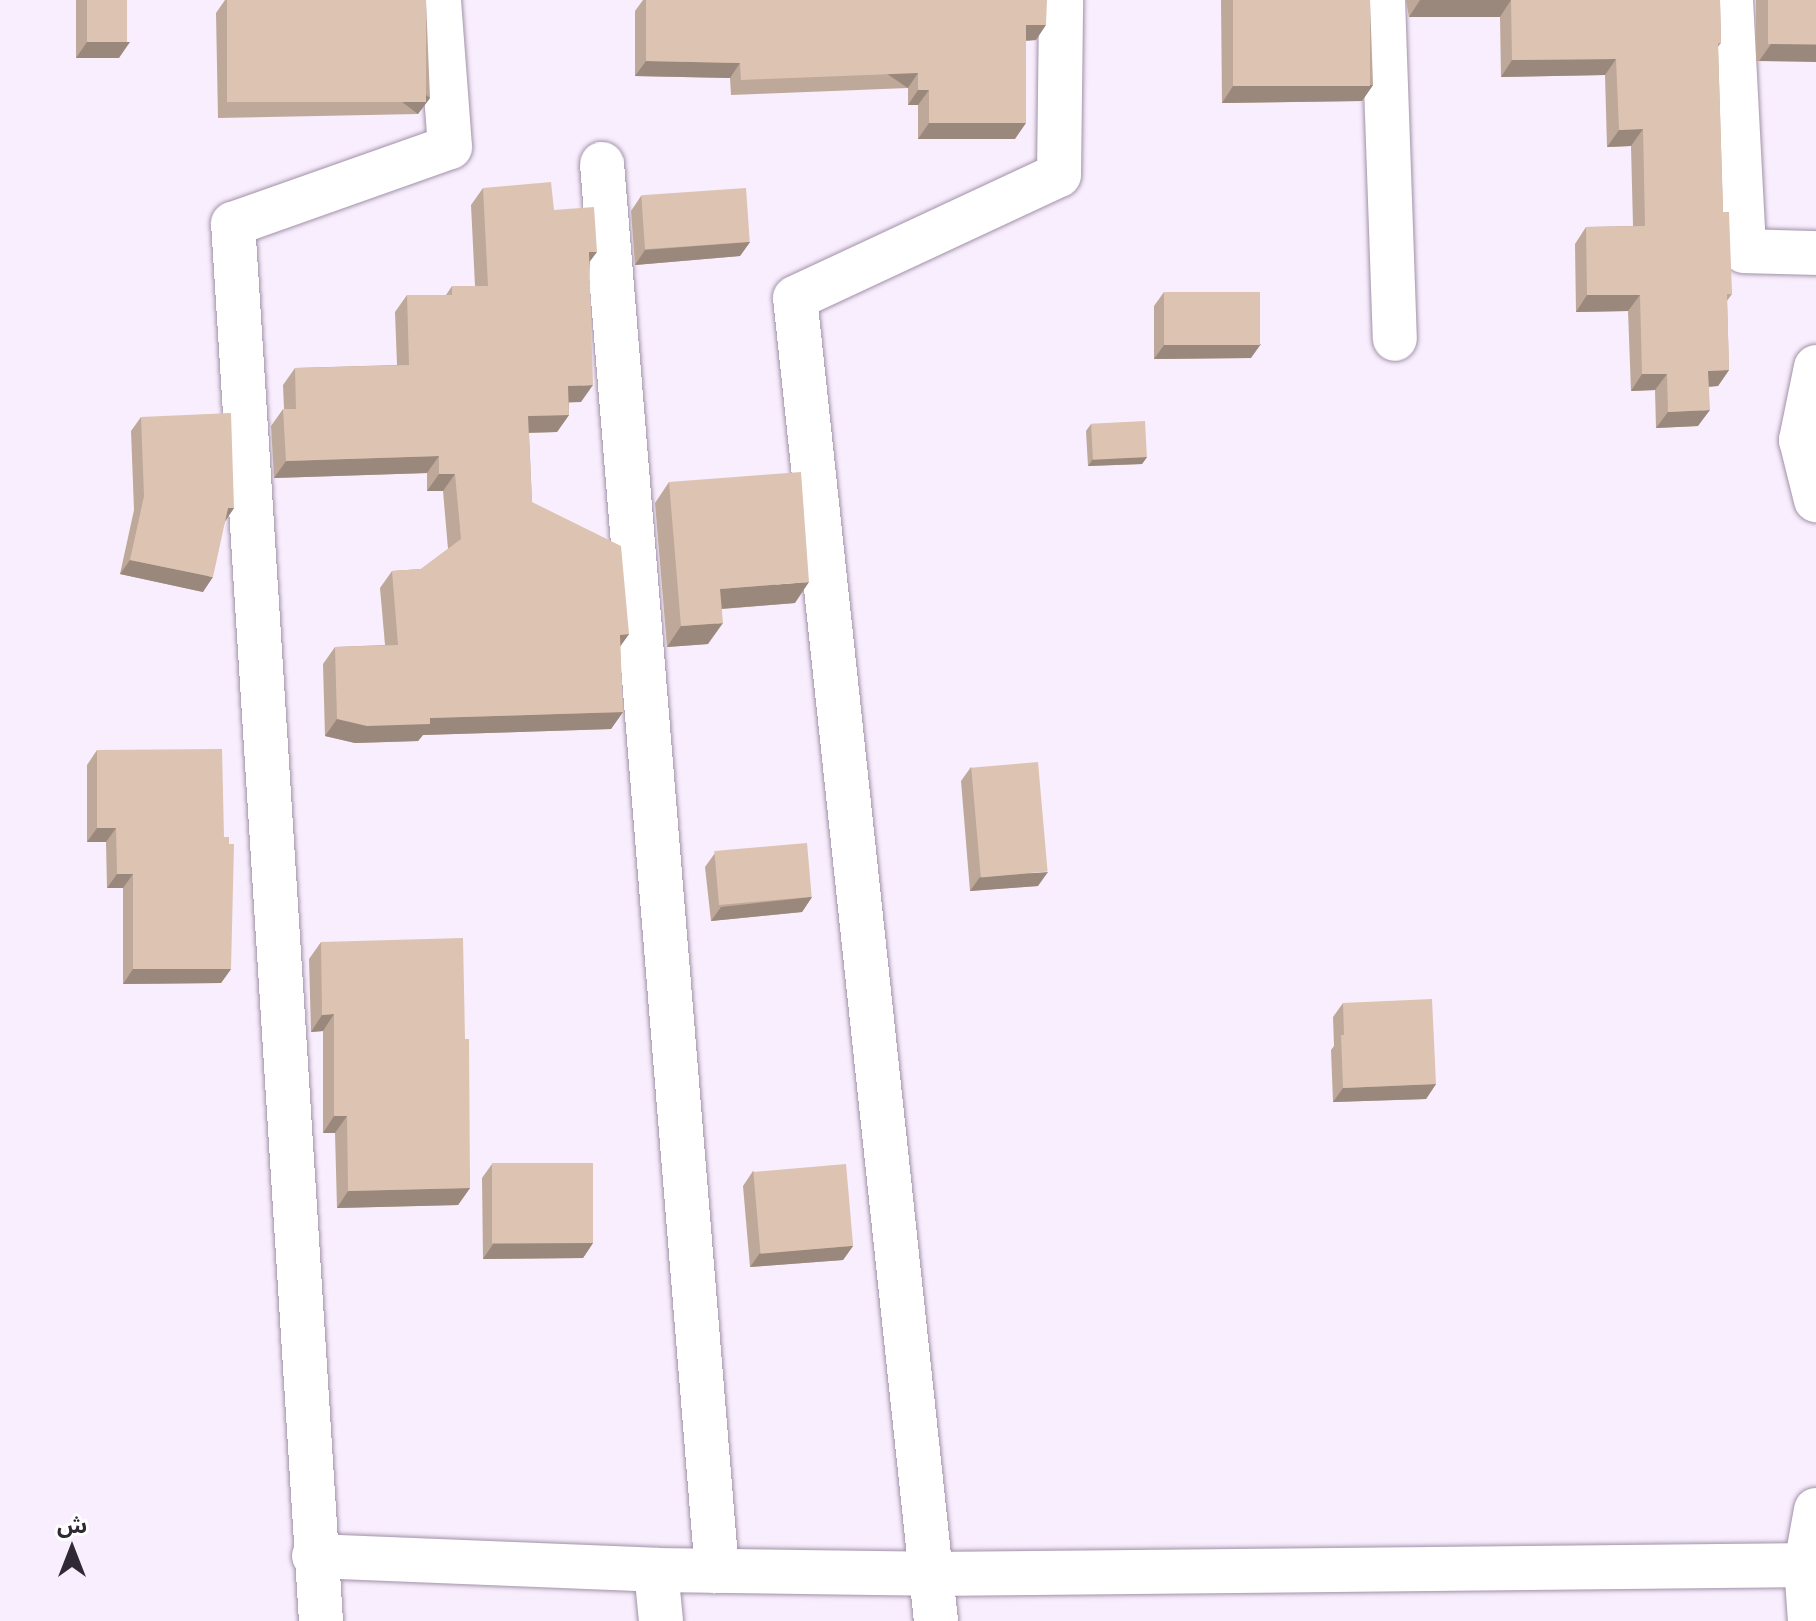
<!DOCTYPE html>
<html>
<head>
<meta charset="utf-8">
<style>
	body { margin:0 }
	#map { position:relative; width:1816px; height:1621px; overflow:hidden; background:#f8eefd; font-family:Raleway,"Noto Sans Arabic",sans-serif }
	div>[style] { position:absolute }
	.roads { filter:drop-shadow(0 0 2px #a291a8) drop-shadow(0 0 2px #a291a8) }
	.minor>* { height:44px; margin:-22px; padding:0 22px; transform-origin:22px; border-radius:22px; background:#fff }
	.wall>* { inset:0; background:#bea899; transform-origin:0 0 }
	.shaded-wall>* { inset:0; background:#9b887d; transform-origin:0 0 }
	.building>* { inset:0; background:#ddc3b2; transform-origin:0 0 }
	span { translate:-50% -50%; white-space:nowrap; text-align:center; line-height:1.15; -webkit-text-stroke:7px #fff; paint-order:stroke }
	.north { position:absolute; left:32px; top:1509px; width:80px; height:80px; -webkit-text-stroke:6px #fff; paint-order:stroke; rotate:0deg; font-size:22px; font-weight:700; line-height:32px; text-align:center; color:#302933 }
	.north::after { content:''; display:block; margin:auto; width:28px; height:36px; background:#302933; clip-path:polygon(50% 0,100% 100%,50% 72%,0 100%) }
</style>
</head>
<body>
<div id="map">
	<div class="roads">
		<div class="minor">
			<div style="left:1383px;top:0;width:339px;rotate:88deg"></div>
			<div style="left:1731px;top:0;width:251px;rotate:87deg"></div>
			<div style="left:1744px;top:251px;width:72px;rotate:1.6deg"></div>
			<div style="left:602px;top:164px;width:1412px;rotate:85.33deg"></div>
			<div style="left:1816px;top:367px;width:75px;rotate:101.6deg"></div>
			<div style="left:1801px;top:440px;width:62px;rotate:76deg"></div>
			<div style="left:314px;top:1556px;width:342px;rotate:2.3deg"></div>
			<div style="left:656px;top:1570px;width:275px;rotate:0.8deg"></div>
			<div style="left:931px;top:1574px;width:885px;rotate:-0.58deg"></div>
			<div style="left:656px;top:1570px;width:51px;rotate:84.4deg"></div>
			<div style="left:321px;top:1621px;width:1400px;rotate:-93.6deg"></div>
			<div style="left:233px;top:224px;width:230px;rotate:-19.5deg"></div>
			<div style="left:450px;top:147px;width:147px;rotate:-94.3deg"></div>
			<div style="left:936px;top:1621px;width:1330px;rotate:-96.08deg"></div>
			<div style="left:795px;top:298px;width:291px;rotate:-25deg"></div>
			<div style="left:1059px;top:175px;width:175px;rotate:-89.3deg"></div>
			<div style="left:1810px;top:1621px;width:56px;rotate:-94.1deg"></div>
			<div style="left:1806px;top:1565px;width:56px;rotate:-79.7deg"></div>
		</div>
	</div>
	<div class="wall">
		<div style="clip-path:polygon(76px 0,127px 0,119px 58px,76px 58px)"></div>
		<div style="clip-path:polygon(225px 0,426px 0,430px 98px,418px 114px,218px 118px,216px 13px)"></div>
		<div style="clip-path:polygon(643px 0,1047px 0,1036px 40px,1026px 41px,1015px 139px,918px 139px,918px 105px,908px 105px,908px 88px,731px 95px,730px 78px,635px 76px,635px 11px)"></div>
		<div style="clip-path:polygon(1221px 0,1370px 0,1373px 85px,1362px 101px,1222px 103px)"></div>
		<div style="clip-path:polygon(1406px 0,1720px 0,1721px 43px,1718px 47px,1723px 212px,1732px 294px,1727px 301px,1729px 370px,1718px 386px,1709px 387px,1698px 426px,1656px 428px,1655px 390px,1631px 391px,1628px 311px,1576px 312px,1575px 244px,1586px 227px,1633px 226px,1631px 146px,1607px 147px,1605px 75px,1501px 77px,1500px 17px,1409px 17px)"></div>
		<div style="left:1756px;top:0;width:60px;height:61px"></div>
		<div style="clip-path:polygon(483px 188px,554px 210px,590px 262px,581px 402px,569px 402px,569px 415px,557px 432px,529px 433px,532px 502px,629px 634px,620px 646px,623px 712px,611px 729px,423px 735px,418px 741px,355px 743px,325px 736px,323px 664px,335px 647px,385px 645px,380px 588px,392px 571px,421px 569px,448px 549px,443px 491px,427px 491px,427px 473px,274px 478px,271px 426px,283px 409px,284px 409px,283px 385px,295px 368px,397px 365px,395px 312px,407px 295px,446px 295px,452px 286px,475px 286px,471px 205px)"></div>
		<div style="clip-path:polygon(641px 196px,750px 242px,740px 256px,635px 265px,631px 211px)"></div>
		<div style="clip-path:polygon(1164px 292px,1251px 358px,1154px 359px,1154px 306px)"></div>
		<div style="clip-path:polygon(141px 417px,234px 508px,225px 521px,203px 592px,120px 574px,134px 510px,131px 431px)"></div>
		<div style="clip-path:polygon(1091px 424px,1147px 457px,1142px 464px,1088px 466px,1086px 431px)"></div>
		<div style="clip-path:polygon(669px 482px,795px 603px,722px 609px,708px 644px,667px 647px,655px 503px)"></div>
		<div style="clip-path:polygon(97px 750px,224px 837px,231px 969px,221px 983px,123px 984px,123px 888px,107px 888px,106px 842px,87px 842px,87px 765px)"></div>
		<div style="clip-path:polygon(971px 767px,1038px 886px,970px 891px,961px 781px)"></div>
		<div style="clip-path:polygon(715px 853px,812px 897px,802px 912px,711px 921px,705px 867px)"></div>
		<div style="clip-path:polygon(321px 942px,465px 1039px,470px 1188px,458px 1205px,337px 1208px,335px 1133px,323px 1133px,323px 1031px,311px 1032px,309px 959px)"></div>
		<div style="clip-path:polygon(1343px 1003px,1436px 1084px,1426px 1099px,1333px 1102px,1331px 1050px,1334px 1046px,1333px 1017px)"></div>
		<div style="clip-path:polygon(492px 1164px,593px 1243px,583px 1258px,483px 1259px,482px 1178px)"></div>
		<div style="clip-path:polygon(753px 1171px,853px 1246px,843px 1260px,750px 1267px,743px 1186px)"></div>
	</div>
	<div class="shaded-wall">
		<div style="clip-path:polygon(1420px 0,1511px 0,1500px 17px,1409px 17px)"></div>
		<div style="clip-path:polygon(1026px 25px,1046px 25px,1036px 40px,1015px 41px)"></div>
		<div style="clip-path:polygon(87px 42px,130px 42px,119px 58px,76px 58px)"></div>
		<div style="clip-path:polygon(1771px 44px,1816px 45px,1816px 62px,1759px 61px)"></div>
		<div style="clip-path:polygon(1616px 59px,1605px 75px,1501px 77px,1512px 60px)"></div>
		<div style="clip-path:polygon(646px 61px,740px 63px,730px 78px,635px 76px)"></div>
		<div style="left:918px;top:73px;width:18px;height:177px;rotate:124deg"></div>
		<div style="clip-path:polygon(1373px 85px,1362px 101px,1222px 103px,1233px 86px)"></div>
		<div style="clip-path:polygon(918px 90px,929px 90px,918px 105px,908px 105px)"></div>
		<div style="left:430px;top:98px;width:20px;height:201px;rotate:127deg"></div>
		<div style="clip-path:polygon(929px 123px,1026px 123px,1015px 139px,918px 139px)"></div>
		<div style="clip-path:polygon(1643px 129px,1631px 146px,1607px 147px,1619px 130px)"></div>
		<div style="clip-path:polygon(750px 242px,740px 256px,635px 265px,645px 250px)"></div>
		<div style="clip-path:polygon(589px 252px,597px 252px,585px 268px)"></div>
		<div style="clip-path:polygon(1587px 295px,1640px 295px,1628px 311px,1576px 312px)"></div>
		<div style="clip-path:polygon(1261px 344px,1251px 358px,1154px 359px,1164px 345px)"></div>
		<div style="clip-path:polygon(1729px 370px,1718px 386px,1697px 387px,1708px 371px)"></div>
		<div style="clip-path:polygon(1642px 374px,1667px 374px,1655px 390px,1631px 391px)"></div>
		<div style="clip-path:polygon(593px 385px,581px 402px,556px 403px,568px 386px)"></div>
		<div style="clip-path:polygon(1710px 410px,1698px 426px,1656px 428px,1668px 412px)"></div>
		<div style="clip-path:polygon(569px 415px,557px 432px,516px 433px,528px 416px)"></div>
		<div style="clip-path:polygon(439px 456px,427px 473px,274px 478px,286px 461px)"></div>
		<div style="clip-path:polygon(1147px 457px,1142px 464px,1088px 466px,1093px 459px)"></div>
		<div style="clip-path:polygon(439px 474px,455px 474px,443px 491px,427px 491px)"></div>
		<div style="clip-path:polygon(228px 508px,234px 508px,224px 523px)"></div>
		<div style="clip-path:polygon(130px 560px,213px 577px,203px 592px,120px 574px)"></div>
		<div style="clip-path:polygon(809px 582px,795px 603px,706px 610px,720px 589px)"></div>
		<div style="clip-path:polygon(723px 623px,708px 644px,667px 647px,681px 626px)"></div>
		<div style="clip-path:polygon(629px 634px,617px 651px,620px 635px)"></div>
		<div style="clip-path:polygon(623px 712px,611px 729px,423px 735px,418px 741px,355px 743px,325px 736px,337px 719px,430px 718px)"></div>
		<div style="clip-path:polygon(97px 828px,116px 828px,106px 842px,87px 842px)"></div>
		<div style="clip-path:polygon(1048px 872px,1038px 886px,970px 891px,980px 877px)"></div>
		<div style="clip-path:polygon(117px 874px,133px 874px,123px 888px,107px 888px)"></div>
		<div style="clip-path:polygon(812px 897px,802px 912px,711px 921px,721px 907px)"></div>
		<div style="clip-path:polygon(133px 969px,231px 969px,221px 983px,123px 984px)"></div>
		<div style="clip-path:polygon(334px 1014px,323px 1031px,311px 1032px,322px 1015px)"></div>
		<div style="clip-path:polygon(1436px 1084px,1426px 1099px,1333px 1102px,1343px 1088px)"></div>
		<div style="clip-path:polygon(334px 1116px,347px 1116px,335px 1133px,323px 1133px)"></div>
		<div style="clip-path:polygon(470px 1188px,458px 1205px,337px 1208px,348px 1191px)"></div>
		<div style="clip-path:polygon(593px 1243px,583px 1258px,483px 1259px,493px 1244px)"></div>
		<div style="clip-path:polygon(853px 1246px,843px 1260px,750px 1267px,760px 1253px)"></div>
	</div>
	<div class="building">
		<div style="left:87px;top:0;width:40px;height:42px"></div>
		<div style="left:227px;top:0;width:199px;height:102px"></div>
		<div style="clip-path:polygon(646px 0,1047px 0,1046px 25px,1026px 25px,1026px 123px,929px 123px,929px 90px,918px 90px,918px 73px,741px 80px,740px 63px,646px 61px)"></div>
		<div style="left:1233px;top:0;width:137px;height:86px"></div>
		<div style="clip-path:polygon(1420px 0,1720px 0,1721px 43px,1718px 43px,1723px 212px,1729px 212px,1732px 294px,1727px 294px,1729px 370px,1708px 371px,1710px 410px,1668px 412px,1667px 374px,1642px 374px,1640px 295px,1587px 295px,1586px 227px,1645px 226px,1643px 129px,1619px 130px,1616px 59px,1512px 60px,1511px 0)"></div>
		<div style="left:1768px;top:0;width:48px;height:44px"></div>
		<div style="clip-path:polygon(551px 182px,554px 210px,594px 207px,597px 252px,589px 252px,593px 385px,568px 386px,569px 415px,528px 416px,532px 502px,621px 546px,629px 634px,620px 635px,623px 712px,430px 718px,430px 724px,367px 726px,337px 719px,335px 647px,398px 645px,392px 571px,421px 569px,461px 539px,455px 474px,439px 474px,439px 456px,286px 461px,283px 409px,296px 409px,295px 368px,409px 365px,407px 295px,452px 295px,452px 286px,488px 286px,483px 188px)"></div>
		<div style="left:746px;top:188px;width:54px;height:105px;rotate:86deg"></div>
		<div style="left:1164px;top:292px;width:96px;height:53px"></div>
		<div style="clip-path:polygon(231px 413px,234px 508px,228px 508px,213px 577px,130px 560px,144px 496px,141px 417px)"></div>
		<div style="left:1145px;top:421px;width:36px;height:54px;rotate:87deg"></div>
		<div style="clip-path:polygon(801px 472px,809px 582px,720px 589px,723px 623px,681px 626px,669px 482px)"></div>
		<div style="clip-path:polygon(222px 749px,224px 837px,229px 837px,229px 844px,234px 844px,231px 969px,133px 969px,133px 874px,117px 874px,116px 828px,97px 828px,97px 750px)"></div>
		<div style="left:1038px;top:762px;width:110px;height:67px;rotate:85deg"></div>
		<div style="left:807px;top:843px;width:54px;height:93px;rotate:85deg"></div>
		<div style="clip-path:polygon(463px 938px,465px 1039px,469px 1039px,470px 1188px,348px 1191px,347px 1116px,334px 1116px,334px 1014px,322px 1015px,321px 942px)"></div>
		<div style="clip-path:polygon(1432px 999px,1436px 1084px,1343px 1088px,1341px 1035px,1344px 1035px,1343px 1003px)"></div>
		<div style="left:593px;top:1163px;width:80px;height:101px;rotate:90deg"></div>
		<div style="left:846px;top:1164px;width:82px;height:93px;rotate:85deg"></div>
	</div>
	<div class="north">ش</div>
</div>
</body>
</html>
